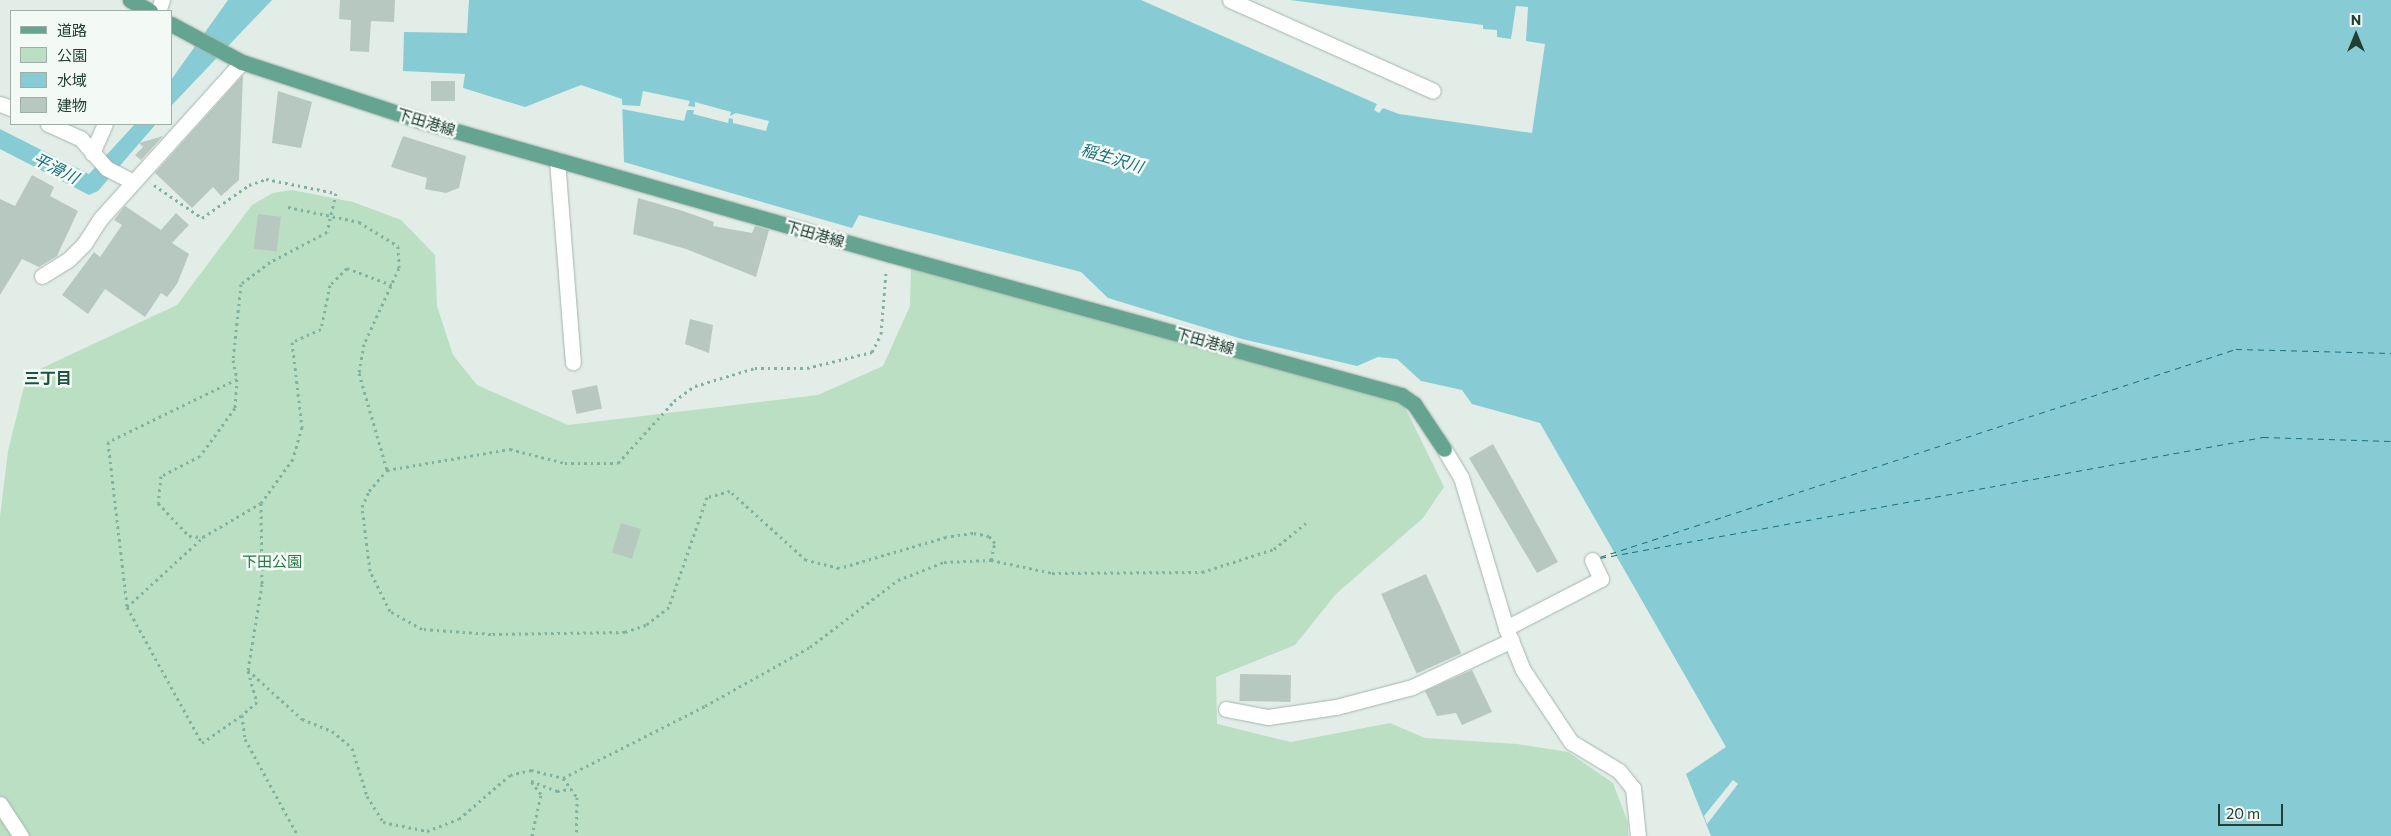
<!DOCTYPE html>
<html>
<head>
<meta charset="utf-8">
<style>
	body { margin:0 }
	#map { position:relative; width:2391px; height:836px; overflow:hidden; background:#e2ede7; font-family:Commissioner,"Noto Sans JP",sans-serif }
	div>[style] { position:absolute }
	.green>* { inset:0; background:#badfc2 }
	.water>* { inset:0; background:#87ccd4 }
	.pier>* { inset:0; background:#e2ede7 }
	.ferry>* { height:1px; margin-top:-0.5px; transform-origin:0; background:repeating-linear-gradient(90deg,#18717d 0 6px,transparent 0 11px) }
	.building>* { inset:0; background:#b7c8c0; transform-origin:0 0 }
	.path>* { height:3px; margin-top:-1.5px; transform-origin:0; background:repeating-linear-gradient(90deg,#81b2a0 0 2.5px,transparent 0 6.5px) }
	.roads { filter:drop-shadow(0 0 1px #a4b5ae) drop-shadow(0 0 1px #a4b5ae) }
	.minor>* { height:15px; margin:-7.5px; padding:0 7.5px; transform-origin:7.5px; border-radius:7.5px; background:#fff }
	.major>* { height:15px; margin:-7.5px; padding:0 7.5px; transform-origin:7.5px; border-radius:7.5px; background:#64a491 }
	span { translate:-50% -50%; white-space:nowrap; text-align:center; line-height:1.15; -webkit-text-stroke:5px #f3f9f5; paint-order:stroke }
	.street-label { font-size:15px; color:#213f35 }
	.park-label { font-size:15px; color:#297744 }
	.water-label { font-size:16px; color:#18717d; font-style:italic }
	.neighbourhood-label { font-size:16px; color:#1c5242; font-weight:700 }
	.legend { position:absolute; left:10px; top:10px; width:162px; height:115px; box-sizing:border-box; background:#f3f9f5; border:1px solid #9fafa8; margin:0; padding:6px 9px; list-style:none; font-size:15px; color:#213f35 }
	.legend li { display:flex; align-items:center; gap:10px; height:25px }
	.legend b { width:25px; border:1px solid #9fafa8 }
	.north { position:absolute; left:2331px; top:10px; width:50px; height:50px; -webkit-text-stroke:4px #f3f9f5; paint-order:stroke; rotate:0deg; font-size:14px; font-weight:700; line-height:20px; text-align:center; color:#213f35 }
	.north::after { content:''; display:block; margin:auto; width:18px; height:22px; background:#213f35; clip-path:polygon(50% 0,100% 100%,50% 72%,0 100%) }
	.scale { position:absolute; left:2218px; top:804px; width:65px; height:22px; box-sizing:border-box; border:2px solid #213f35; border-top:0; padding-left:6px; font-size:15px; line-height:18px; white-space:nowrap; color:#213f35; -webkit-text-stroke:4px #f3f9f5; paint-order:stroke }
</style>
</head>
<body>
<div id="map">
	<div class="green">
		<div style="clip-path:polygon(292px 190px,353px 202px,401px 220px,435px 255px,437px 306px,453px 355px,477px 385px,568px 425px,818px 395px,883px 366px,910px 306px,911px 268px,1336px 378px,1404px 405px,1444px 487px,1423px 518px,1336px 594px,1295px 645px,1216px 677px,1217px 724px,1291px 742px,1390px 723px,1425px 738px,1517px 744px,1568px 752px,1613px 783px,1628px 823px,1628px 836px,0 836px,0 517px,8px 451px,27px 375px,177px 305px,252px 205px,273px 193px)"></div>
	</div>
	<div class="water">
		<div style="clip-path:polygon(228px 0,272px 0,171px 106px,171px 80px)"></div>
		<div style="clip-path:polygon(469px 0,1141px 0,1377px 104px,1374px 110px,1379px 113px,1383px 108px,1399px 114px,1532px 133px,1545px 44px,1526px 41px,1528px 7px,1516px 6px,1511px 39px,1497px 37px,1497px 30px,1483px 29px,1483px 25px,1290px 0,2391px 0,2391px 836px,1711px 836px,1686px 774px,1726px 747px,1540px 423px,1472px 404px,1462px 390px,1421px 381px,1397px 359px,1378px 357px,1357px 366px,1242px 339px,1108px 298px,1081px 272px,859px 215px,852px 228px,624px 162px,622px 99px,581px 85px,525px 107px,463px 88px,465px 74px,403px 71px,404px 32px,467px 33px)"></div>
		<div style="clip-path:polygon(135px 124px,156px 124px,98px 191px,89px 195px,0 149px,0 129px,89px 174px)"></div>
	</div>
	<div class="pier">
		<div style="clip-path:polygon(643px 91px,690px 101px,688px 106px,695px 107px,695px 102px,731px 112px,730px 116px,736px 113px,769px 121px,766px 131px,733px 123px,733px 119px,729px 118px,728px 123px,693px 114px,694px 110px,687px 110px,684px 121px,622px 109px,622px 105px,640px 106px)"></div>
		<div style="clip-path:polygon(1733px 780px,1738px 784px,1707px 824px,1704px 816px)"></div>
	</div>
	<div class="ferry">
		<div style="left:1600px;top:557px;width:669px;rotate:-18.11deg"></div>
		<div style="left:2236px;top:349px;width:155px;rotate:1.5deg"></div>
		<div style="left:1600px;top:558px;width:674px;rotate:-10.34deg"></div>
		<div style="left:2263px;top:437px;width:128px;rotate:1.8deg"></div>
	</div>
	<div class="building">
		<div style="clip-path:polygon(340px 0,395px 0,394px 22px,371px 21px,369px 52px,350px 51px,351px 20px,339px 19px)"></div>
		<div style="clip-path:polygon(243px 75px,239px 180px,221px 196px,213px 187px,192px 208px,155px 173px)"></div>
		<div style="left:431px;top:81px;width:24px;height:20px"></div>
		<div style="clip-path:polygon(278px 91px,312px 102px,301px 148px,272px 143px)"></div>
		<div style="clip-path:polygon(163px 136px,141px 160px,135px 155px,143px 147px,139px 143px)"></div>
		<div style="clip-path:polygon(403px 136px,466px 156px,459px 188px,446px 193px,425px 189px,427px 178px,391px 167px)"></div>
		<div style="clip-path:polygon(32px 175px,54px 187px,50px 196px,78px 211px,57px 256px,39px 267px,22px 259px,0 295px,0 199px,15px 206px)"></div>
		<div style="clip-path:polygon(638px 198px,683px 211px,714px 222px,713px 226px,752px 233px,755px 226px,769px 230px,756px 277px,686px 249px,633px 234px)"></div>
		<div style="clip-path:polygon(125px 206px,161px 230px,176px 213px,189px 225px,172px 243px,189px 254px,177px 284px,167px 297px,161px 293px,145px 317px,105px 289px,88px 314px,62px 295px,94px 252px,100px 257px,122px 225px,114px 220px)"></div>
		<div style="left:258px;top:214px;width:23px;height:35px;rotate:7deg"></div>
		<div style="clip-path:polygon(690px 319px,713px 325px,709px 353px,685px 344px)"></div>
		<div style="left:597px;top:385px;width:24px;height:26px;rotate:78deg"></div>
		<div style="clip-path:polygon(1493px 444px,1558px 562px,1537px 573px,1469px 458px)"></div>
		<div style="left:621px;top:523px;width:21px;height:31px;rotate:17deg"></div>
		<div style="left:1426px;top:574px;width:87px;height:49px;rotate:66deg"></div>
		<div style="clip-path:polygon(1472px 670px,1492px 712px,1462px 725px,1456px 713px,1437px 716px,1425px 691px)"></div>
		<div style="left:1240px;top:674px;width:51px;height:27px;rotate:1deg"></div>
	</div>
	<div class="path">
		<div style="left:154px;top:185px;width:58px;rotate:34.5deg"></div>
		<div style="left:202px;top:218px;width:57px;rotate:-35.1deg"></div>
		<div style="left:249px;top:185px;width:18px;rotate:-19deg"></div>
		<div style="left:266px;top:179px;width:71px;rotate:11.3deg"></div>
		<div style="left:336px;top:193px;width:40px;rotate:103deg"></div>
		<div style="left:327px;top:232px;width:64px;rotate:152.2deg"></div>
		<div style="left:270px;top:262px;width:36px;rotate:143deg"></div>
		<div style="left:241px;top:284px;width:76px;rotate:96deg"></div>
		<div style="left:233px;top:360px;width:19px;rotate:78deg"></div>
		<div style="left:237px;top:379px;width:29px;rotate:94deg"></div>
		<div style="left:235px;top:408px;width:59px;rotate:126.1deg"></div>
		<div style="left:200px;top:456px;width:44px;rotate:152.9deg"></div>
		<div style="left:161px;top:476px;width:27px;rotate:96deg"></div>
		<div style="left:158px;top:503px;width:45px;rotate:46.8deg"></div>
		<div style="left:189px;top:536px;width:14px;rotate:4deg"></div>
		<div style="left:203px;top:537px;width:67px;rotate:-30.4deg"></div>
		<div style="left:288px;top:207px;width:73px;rotate:11.9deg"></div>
		<div style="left:359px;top:222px;width:46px;rotate:31.6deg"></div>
		<div style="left:398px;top:246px;width:22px;rotate:87deg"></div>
		<div style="left:399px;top:268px;width:84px;rotate:114.7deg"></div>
		<div style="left:364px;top:344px;width:29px;rotate:100deg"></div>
		<div style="left:359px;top:373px;width:101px;rotate:73.9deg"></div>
		<div style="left:392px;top:285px;width:48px;rotate:-159.3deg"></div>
		<div style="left:347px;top:268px;width:24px;rotate:135deg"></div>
		<div style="left:330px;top:285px;width:45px;rotate:101.6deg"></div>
		<div style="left:321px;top:329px;width:32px;rotate:156deg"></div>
		<div style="left:292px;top:342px;width:86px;rotate:83.3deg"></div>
		<div style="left:302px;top:427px;width:33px;rotate:106deg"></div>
		<div style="left:293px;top:459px;width:54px;rotate:126deg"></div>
		<div style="left:261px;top:503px;width:81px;rotate:89.3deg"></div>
		<div style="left:262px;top:584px;width:87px;rotate:99.2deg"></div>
		<div style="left:248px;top:670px;width:73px;rotate:42.2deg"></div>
		<div style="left:302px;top:719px;width:32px;rotate:22deg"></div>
		<div style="left:332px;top:731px;width:26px;rotate:40deg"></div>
		<div style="left:352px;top:748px;width:50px;rotate:72.6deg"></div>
		<div style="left:367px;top:796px;width:31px;rotate:58deg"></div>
		<div style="left:383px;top:822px;width:45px;rotate:11.6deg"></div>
		<div style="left:427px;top:831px;width:34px;rotate:-21deg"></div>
		<div style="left:459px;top:819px;width:67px;rotate:-40.8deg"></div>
		<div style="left:510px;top:775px;width:22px;rotate:-13deg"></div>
		<div style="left:531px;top:770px;width:33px;rotate:14deg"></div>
		<div style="left:563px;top:778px;width:24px;rotate:54deg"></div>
		<div style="left:577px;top:797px;width:39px;rotate:91deg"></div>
		<div style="left:237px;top:379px;width:144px;rotate:154deg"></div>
		<div style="left:108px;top:442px;width:166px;rotate:83.4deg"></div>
		<div style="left:127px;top:607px;width:155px;rotate:61.1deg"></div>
		<div style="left:202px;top:743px;width:49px;rotate:-35deg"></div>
		<div style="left:991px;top:560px;width:62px;rotate:12deg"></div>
		<div style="left:1052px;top:573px;width:150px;rotate:-0.4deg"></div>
		<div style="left:1202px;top:572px;width:76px;rotate:-17.7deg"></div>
		<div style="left:1274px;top:549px;width:41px;rotate:-39.1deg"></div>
		<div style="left:127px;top:607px;width:103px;rotate:-42.6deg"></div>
		<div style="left:248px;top:671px;width:32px;rotate:74deg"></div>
		<div style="left:257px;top:702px;width:20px;rotate:139deg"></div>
		<div style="left:242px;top:715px;width:24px;rotate:83deg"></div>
		<div style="left:245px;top:739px;width:111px;rotate:61.3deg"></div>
		<div style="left:563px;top:778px;width:159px;rotate:-26.9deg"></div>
		<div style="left:705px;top:706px;width:120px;rotate:-29.3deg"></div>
		<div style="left:810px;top:647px;width:111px;rotate:-37.3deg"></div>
		<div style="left:898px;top:580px;width:49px;rotate:-21.4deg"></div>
		<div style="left:944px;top:562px;width:47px;rotate:-2.4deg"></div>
		<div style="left:991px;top:560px;width:17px;rotate:-77deg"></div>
		<div style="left:995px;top:543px;width:9px;rotate:-131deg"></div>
		<div style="left:989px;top:536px;width:16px;rotate:-169deg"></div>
		<div style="left:973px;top:533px;width:27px;rotate:172deg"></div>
		<div style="left:946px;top:537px;width:111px;rotate:163.8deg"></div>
		<div style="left:839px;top:568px;width:34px;rotate:-166deg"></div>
		<div style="left:806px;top:560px;width:103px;rotate:-137.8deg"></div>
		<div style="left:730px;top:491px;width:24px;rotate:165deg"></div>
		<div style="left:707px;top:497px;width:116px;rotate:109.1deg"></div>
		<div style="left:669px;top:607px;width:29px;rotate:142deg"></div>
		<div style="left:646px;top:625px;width:22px;rotate:162deg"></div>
		<div style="left:625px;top:632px;width:134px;rotate:179.1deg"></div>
		<div style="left:491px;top:634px;width:69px;rotate:-175.9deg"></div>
		<div style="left:422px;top:629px;width:37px;rotate:-151deg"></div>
		<div style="left:390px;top:611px;width:45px;rotate:-116.6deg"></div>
		<div style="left:370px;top:571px;width:64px;rotate:-97.1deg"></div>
		<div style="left:362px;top:507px;width:17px;rotate:-66deg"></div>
		<div style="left:369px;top:491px;width:28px;rotate:-49deg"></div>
		<div style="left:387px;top:470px;width:125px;rotate:-9.7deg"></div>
		<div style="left:510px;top:449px;width:57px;rotate:14.3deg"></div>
		<div style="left:565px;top:463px;width:53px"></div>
		<div style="left:618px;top:463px;width:84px;rotate:-47.9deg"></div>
		<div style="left:674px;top:401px;width:26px;rotate:-36deg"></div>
		<div style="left:695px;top:386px;width:63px;rotate:-16.7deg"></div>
		<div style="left:755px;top:368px;width:52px"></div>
		<div style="left:807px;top:368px;width:67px;rotate:-13.8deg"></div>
		<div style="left:872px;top:352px;width:20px;rotate:-63deg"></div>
		<div style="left:881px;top:334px;width:62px;rotate:-85.4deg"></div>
		<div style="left:532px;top:836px;width:43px;rotate:-77.9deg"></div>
		<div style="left:541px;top:794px;width:16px;rotate:-128deg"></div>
		<div style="left:531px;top:781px;width:28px;rotate:21deg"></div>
		<div style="left:557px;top:791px;width:14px;rotate:-8deg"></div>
	</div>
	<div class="roads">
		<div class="minor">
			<div style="left:1230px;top:0;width:222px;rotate:24.1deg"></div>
			<div style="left:158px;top:11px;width:12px;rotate:-70deg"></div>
			<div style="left:0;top:104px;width:12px;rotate:20deg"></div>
			<div style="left:48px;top:124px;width:36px;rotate:24deg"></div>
			<div style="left:81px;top:139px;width:38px;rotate:49deg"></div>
			<div style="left:106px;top:168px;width:30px;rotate:27deg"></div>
			<div style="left:92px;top:153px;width:32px;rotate:-66deg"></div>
			<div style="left:557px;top:160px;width:203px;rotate:85.5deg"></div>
			<div style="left:42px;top:276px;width:31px;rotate:-32deg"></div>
			<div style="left:68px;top:260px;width:23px;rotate:-45deg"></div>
			<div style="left:84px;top:244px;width:31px;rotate:-57deg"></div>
			<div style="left:101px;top:218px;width:210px;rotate:-47.9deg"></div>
			<div style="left:1444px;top:449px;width:33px;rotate:59deg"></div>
			<div style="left:1461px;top:477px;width:158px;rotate:73.4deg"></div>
			<div style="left:1506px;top:628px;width:45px;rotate:68deg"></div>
			<div style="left:1523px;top:670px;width:87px;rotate:56.3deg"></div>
			<div style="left:1571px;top:742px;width:56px;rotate:31.1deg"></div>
			<div style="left:1619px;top:771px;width:22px;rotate:51deg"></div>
			<div style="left:1633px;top:788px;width:48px;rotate:84.1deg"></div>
			<div style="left:1506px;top:628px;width:107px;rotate:-27.3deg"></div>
			<div style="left:1601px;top:579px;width:21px;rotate:-115deg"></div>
			<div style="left:1226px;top:709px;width:43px;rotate:10.8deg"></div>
			<div style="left:1268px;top:717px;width:69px;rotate:-8.4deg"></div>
			<div style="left:1336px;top:707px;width:79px;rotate:-14.7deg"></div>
			<div style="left:1412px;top:687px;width:110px;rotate:-25.2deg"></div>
			<div style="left:0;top:804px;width:38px;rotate:57deg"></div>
		</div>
		<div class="major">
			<div style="left:130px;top:0;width:23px;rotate:29deg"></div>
			<div style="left:171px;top:24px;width:81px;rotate:28.2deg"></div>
			<div style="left:242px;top:62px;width:188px;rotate:18.2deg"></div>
			<div style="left:421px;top:121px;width:486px;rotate:15.9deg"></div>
			<div style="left:888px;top:254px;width:532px;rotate:15.37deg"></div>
			<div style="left:1401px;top:395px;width:16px;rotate:35deg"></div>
			<div style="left:1414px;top:404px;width:54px;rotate:56.3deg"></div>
		</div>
	</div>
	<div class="street-label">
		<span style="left:426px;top:122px;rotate:17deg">下田港線</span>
		<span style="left:815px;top:234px;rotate:16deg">下田港線</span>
		<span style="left:1205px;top:341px;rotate:16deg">下田港線</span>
	</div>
	<div class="park-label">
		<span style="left:272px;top:562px">下田公園</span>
	</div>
	<div class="water-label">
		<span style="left:1112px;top:158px;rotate:17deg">稲生沢川</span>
		<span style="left:56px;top:168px;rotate:27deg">平滑川</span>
	</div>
	<div class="neighbourhood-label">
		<span style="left:48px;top:378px">三丁目</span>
	</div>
	<ul class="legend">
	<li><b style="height:6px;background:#64a491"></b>道路</li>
	<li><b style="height:14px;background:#badfc2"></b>公園</li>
	<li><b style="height:14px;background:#87ccd4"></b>水域</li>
	<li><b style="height:14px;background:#b7c8c0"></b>建物</li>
	</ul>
	<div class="north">N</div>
	<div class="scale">20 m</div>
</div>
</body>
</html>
